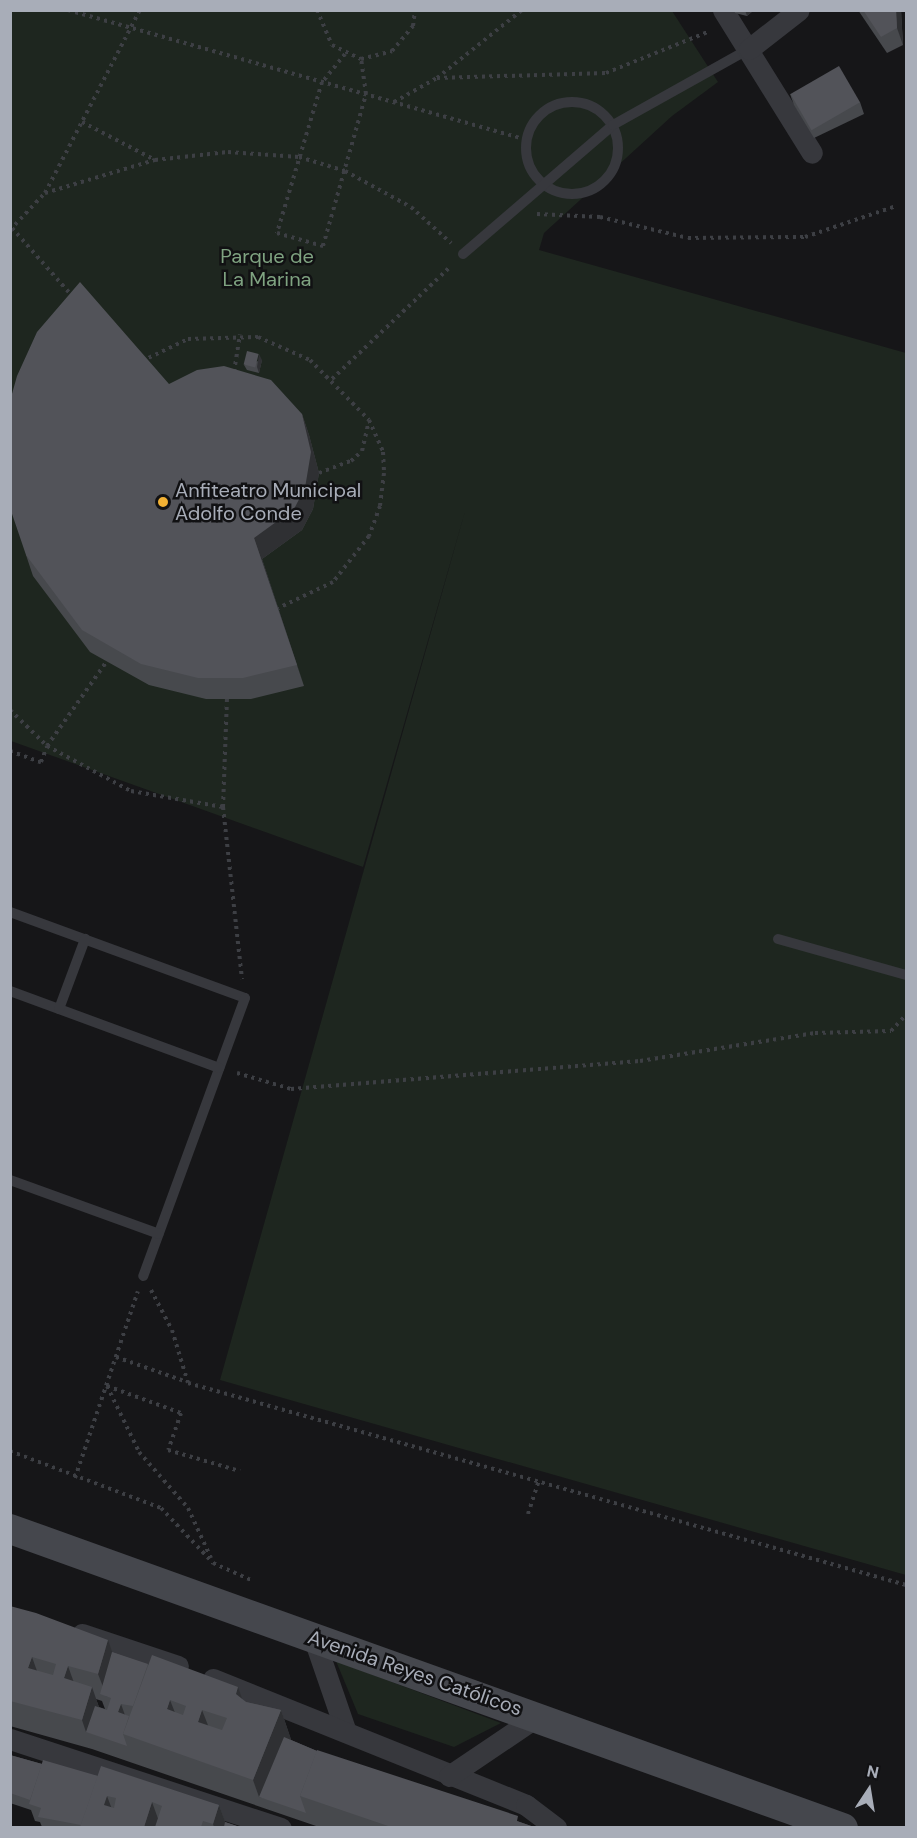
<!DOCTYPE html>
<html>
<head>
<meta charset="utf-8">
<style>
	body { margin:0 }
	#map { position:relative; width:917px; height:1838px; overflow:hidden; background:#161618; font-family:"DM Sans",sans-serif }
	div>[style] { position:absolute }
	.green>* { inset:0; background:#1e261f }
	.path>* { height:4px; margin-top:-2px; transform-origin:0; background:repeating-linear-gradient(90deg,#3d3f44 0 3px,transparent 0 7.5px) }
	.lane>* { height:10px; margin:-5px; padding:0 5px; transform-origin:5px; border-radius:5px; background:#37383d }
	.lane>.ring { margin:-5px; padding:0; box-sizing:content-box; background:none; border:10px solid #37383d; border-radius:50% }
	.street>* { height:21px; margin:-10.5px; padding:0 10.5px; transform-origin:10.5px; border-radius:10.5px; background:#37383d }
	.secondary>* { height:30px; margin:-15px; padding:0 15px; transform-origin:15px; border-radius:15px; background:#45474d }
	.wall>* { inset:0; background:#47494d }
	.shaded-wall>* { inset:0; background:#2f3033 }
	.building>* { inset:0; background:#525359; transform-origin:0 0 }
	.dots>* { width:16px; height:16px; translate:-50% -50%; box-sizing:border-box; border:3px solid #111113; border-radius:50% }
	span { translate:-50% -50%; white-space:nowrap; text-align:center; line-height:1.15; -webkit-text-stroke:5px #111113; paint-order:stroke }
	.park-label { font-size:20px; color:#7fa381 }
	.poi-label { font-size:20px; color:#a8adb8 }
	.left { translate:0 -50%; text-align:left }
	.street-label { font-size:20px; color:#a8adb8 }
	.frame { position:absolute; inset:0; border:12px solid #a8adb8; pointer-events:none }
	.north { position:absolute; left:839px; top:1760px; width:60px; height:60px; -webkit-text-stroke:4px #111113; paint-order:stroke; rotate:12deg; font-size:16px; font-weight:700; line-height:24px; text-align:center; color:#a8adb8 }
	.north::after { content:''; display:block; margin:auto; width:21px; height:27px; background:#a8adb8; clip-path:polygon(50% 0,100% 100%,50% 72%,0 100%) }
</style>
</head>
<body>
<div id="map">
	<div class="green">
		<div style="clip-path:polygon(10px 11px,672px 11px,718px 82px,672px 116px,544px 233px,539px 250px,906px 353px,906px 1575px,220px 1380px,466px 508px,363px 867px,11px 741px)"></div>
		<div style="clip-path:polygon(336px 1661px,501px 1723px,454px 1747px,358px 1714px)"></div>
	</div>
	<div class="path">
		<div style="left:68px;top:10px;width:476px;rotate:15.8deg"></div>
		<div style="left:317px;top:10px;width:38px;rotate:67deg"></div>
		<div style="left:332px;top:45px;width:32px;rotate:26deg"></div>
		<div style="left:361px;top:59px;width:32px;rotate:-14deg"></div>
		<div style="left:392px;top:51px;width:33px;rotate:-50deg"></div>
		<div style="left:413px;top:26px;width:16px;rotate:-83deg"></div>
		<div style="left:345px;top:54px;width:36px;rotate:129deg"></div>
		<div style="left:322px;top:82px;width:158px;rotate:106.6deg"></div>
		<div style="left:277px;top:233px;width:48px;rotate:15.8deg"></div>
		<div style="left:323px;top:246px;width:158px;rotate:-74.2deg"></div>
		<div style="left:366px;top:94px;width:35px;rotate:-98deg"></div>
		<div style="left:437px;top:78px;width:169px;rotate:-1.7deg"></div>
		<div style="left:606px;top:73px;width:112px;rotate:-22deg"></div>
		<div style="left:394px;top:102px;width:49px;rotate:-29.2deg"></div>
		<div style="left:437px;top:78px;width:109px;rotate:-38.7deg"></div>
		<div style="left:82px;top:122px;width:82px;rotate:27.5deg"></div>
		<div style="left:45px;top:193px;width:115px;rotate:-16.7deg"></div>
		<div style="left:155px;top:160px;width:73px;rotate:-6.3deg"></div>
		<div style="left:228px;top:152px;width:71px;rotate:4deg"></div>
		<div style="left:299px;top:157px;width:48px;rotate:16.9deg"></div>
		<div style="left:345px;top:171px;width:75px;rotate:28.6deg"></div>
		<div style="left:411px;top:207px;width:54px;rotate:42deg"></div>
		<div style="left:537px;top:214px;width:63px;rotate:2.7deg"></div>
		<div style="left:600px;top:217px;width:90px;rotate:13.4deg"></div>
		<div style="left:688px;top:238px;width:117px;rotate:-0.5deg"></div>
		<div style="left:805px;top:237px;width:96px;rotate:-18.8deg"></div>
		<div style="left:12px;top:228px;width:92px;rotate:48.5deg"></div>
		<div style="left:10px;top:230px;width:51px;rotate:-46.6deg"></div>
		<div style="left:45px;top:193px;width:206px;rotate:-62.6deg"></div>
		<div style="left:142px;top:361px;width:51px;rotate:-25.6deg"></div>
		<div style="left:188px;top:339px;width:70px;rotate:-1.6deg"></div>
		<div style="left:258px;top:337px;width:57px;rotate:23.9deg"></div>
		<div style="left:310px;top:360px;width:84px;rotate:45.5deg"></div>
		<div style="left:369px;top:420px;width:35px;rotate:66deg"></div>
		<div style="left:383px;top:452px;width:21px;rotate:87deg"></div>
		<div style="left:384px;top:473px;width:33px;rotate:97deg"></div>
		<div style="left:380px;top:506px;width:32px;rotate:110deg"></div>
		<div style="left:369px;top:536px;width:58px;rotate:128deg"></div>
		<div style="left:333px;top:582px;width:65px;rotate:154.6deg"></div>
		<div style="left:234px;top:372px;width:38px;rotate:-81deg"></div>
		<div style="left:332px;top:379px;width:163px;rotate:-43.5deg"></div>
		<div style="left:319px;top:473px;width:34px;rotate:-21deg"></div>
		<div style="left:351px;top:461px;width:15px;rotate:-42deg"></div>
		<div style="left:362px;top:451px;width:31px;rotate:-77deg"></div>
		<div style="left:10px;top:710px;width:52px;rotate:44.2deg"></div>
		<div style="left:47px;top:746px;width:104px;rotate:-54.8deg"></div>
		<div style="left:10px;top:751px;width:33px;rotate:20deg"></div>
		<div style="left:41px;top:762px;width:17px;rotate:-69deg"></div>
		<div style="left:47px;top:746px;width:95px;rotate:28.2deg"></div>
		<div style="left:131px;top:791px;width:93px;rotate:9.9deg"></div>
		<div style="left:223px;top:807px;width:173px;rotate:83.7deg"></div>
		<div style="left:223px;top:807px;width:110px;rotate:-87.9deg"></div>
		<div style="left:237px;top:1073px;width:56px;rotate:16.5deg"></div>
		<div style="left:291px;top:1089px;width:350px;rotate:-4.6deg"></div>
		<div style="left:640px;top:1061px;width:177px;rotate:-9.1deg"></div>
		<div style="left:815px;top:1033px;width:76px;rotate:-1.5deg"></div>
		<div style="left:891px;top:1031px;width:22px;rotate:-47deg"></div>
		<div style="left:151px;top:1290px;width:45px;rotate:62.3deg"></div>
		<div style="left:172px;top:1330px;width:55px;rotate:73.2deg"></div>
		<div style="left:188px;top:1383px;width:746px;rotate:15.71deg"></div>
		<div style="left:116px;top:1357px;width:75px;rotate:19.4deg"></div>
		<div style="left:107px;top:1386px;width:73px;rotate:64.1deg"></div>
		<div style="left:139px;top:1452px;width:74px;rotate:48.8deg"></div>
		<div style="left:188px;top:1508px;width:55px;rotate:65.3deg"></div>
		<div style="left:107px;top:1386px;width:79px;rotate:20deg"></div>
		<div style="left:181px;top:1413px;width:39px;rotate:109deg"></div>
		<div style="left:168px;top:1450px;width:75px;rotate:16.3deg"></div>
		<div style="left:10px;top:1451px;width:161px;rotate:20.7deg"></div>
		<div style="left:161px;top:1508px;width:76px;rotate:46.6deg"></div>
		<div style="left:213px;top:1563px;width:44px;rotate:24.2deg"></div>
		<div style="left:75px;top:1478px;width:197px;rotate:-71.4deg"></div>
		<div style="left:528px;top:1514px;width:35px;rotate:-72deg"></div>
	</div>
	<div class="lane">
		<div class="ring" style="left:526px;top:102px;width:82px;height:82px"></div>
		<div style="left:463px;top:254px;width:198px;rotate:-40.7deg"></div>
		<div style="left:613px;top:125px;width:156px;rotate:-29.2deg"></div>
		<div style="left:10px;top:912px;width:250px;rotate:20.1deg"></div>
		<div style="left:245px;top:998px;width:296px;rotate:110.1deg"></div>
		<div style="left:778px;top:939px;width:133px;rotate:15.7deg"></div>
		<div style="left:10px;top:991px;width:223px;rotate:20.2deg"></div>
		<div style="left:59px;top:1009px;width:75px;rotate:-69.6deg"></div>
		<div style="left:10px;top:1180px;width:158px;rotate:19.9deg"></div>
	</div>
	<div class="street">
		<div style="left:723px;top:10px;width:168px;rotate:58.1deg"></div>
		<div style="left:749px;top:49px;width:63px;rotate:-38deg"></div>
		<div style="left:82px;top:1634px;width:101px;rotate:18.4deg"></div>
		<div style="left:314px;top:1639px;width:95px;rotate:71deg"></div>
		<div style="left:213px;top:1679px;width:337px;rotate:21.9deg"></div>
		<div style="left:526px;top:1805px;width:38px;rotate:37deg"></div>
		<div style="left:10px;top:1739px;width:285px;rotate:18.2deg"></div>
		<div style="left:449px;top:1776px;width:107px;rotate:-34deg"></div>
	</div>
	<div class="secondary">
		<div style="left:10px;top:1529px;width:885px;rotate:19.75deg"></div>
	</div>
	<div class="wall">
		<div style="clip-path:polygon(734px 10px,754px 10px,747px 16px,735px 13px)"></div>
		<div style="clip-path:polygon(858px 10px,901px 10px,903px 45px,887px 53px)"></div>
		<div style="clip-path:polygon(790px 94px,860px 102px,864px 114px,814px 138px,794px 105px)"></div>
		<div style="clip-path:polygon(262px 360px,259px 373px,247px 370px,244px 365px)"></div>
		<div style="clip-path:polygon(169px 384px,302px 414px,309px 435px,319px 473px,313px 509px,302px 530px,262px 559px,304px 686px,251px 699px,206px 699px,149px 685px,90px 652px,33px 576px,26px 555px)"></div>
		<div style="clip-path:polygon(evenodd,10px 1606px,112px 1652px,242px 1699px,246px 1702px,281px 1710px,291px 1740px,317px 1751px,534px 1827px,319px 1827px,92px 1749px,10px 1726px,10px 1606px,96px 1699px,102px 1701px,105px 1709px,99px 1707px,96px 1699px)"></div>
		<div style="clip-path:polygon(10px 1755px,42px 1764px,98px 1776px,219px 1805px,225px 1822px,240px 1827px,42px 1827px,40px 1822px,35px 1821px,31px 1810px,10px 1803px)"></div>
	</div>
	<div class="shaded-wall">
		<div style="clip-path:polygon(745px 10px,754px 10px,747px 16px)"></div>
		<div style="clip-path:polygon(896px 10px,901px 10px,903px 45px,897px 28px)"></div>
		<div style="clip-path:polygon(259px 354px,262px 360px,259px 373px,257px 367px)"></div>
		<div style="clip-path:polygon(302px 414px,309px 435px,319px 473px,313px 509px,302px 530px,262px 559px,304px 686px,254px 538px)"></div>
		<div style="clip-path:polygon(108px 1640px,118px 1669px,107px 1697px,98px 1674px)"></div>
		<div style="clip-path:polygon(32px 1657px,42px 1685px,28px 1668px)"></div>
		<div style="clip-path:polygon(68px 1666px,78px 1694px,64px 1678px)"></div>
		<div style="clip-path:polygon(92px 1687px,102px 1716px,86px 1732px,82px 1720px)"></div>
		<div style="clip-path:polygon(238px 1687px,248px 1716px,236px 1694px)"></div>
		<div style="clip-path:polygon(170px 1700px,181px 1728px,167px 1709px)"></div>
		<div style="clip-path:polygon(121px 1704px,127px 1721px,118px 1712px)"></div>
		<div style="clip-path:polygon(202px 1710px,213px 1738px,198px 1722px)"></div>
		<div style="clip-path:polygon(281px 1710px,291px 1739px,267px 1799px,259px 1797px,253px 1780px)"></div>
		<div style="clip-path:polygon(107px 1796px,118px 1825px,106px 1810px,101px 1827px,89px 1827px)"></div>
		<div style="clip-path:polygon(152px 1802px,161px 1827px,144px 1827px)"></div>
		<div style="clip-path:polygon(219px 1805px,227px 1827px,214px 1827px,213px 1824px)"></div>
	</div>
	<div class="building">
		<div style="clip-path:polygon(863px 10px,896px 10px,897px 28px,881px 37px)"></div>
		<div style="left:839px;top:66px;width:42px;height:56px;rotate:60deg"></div>
		<div style="clip-path:polygon(80px 282px,169px 384px,197px 370px,224px 366px,271px 380px,302px 414px,311px 452px,305px 488px,294px 509px,254px 538px,297px 665px,243px 678px,198px 678px,141px 664px,82px 630px,26px 555px,10px 508px,10px 401px,17px 376px,37px 332px)"></div>
		<div style="left:247px;top:351px;width:12px;height:14px;rotate:14deg"></div>
		<div style="clip-path:polygon(evenodd,10px 1606px,36px 1613px,108px 1640px,98px 1674px,68px 1666px,64px 1678px,92px 1687px,82px 1720px,10px 1701px,10px 1606px,32px 1657px,56px 1664px,53px 1675px,28px 1668px,32px 1657px)"></div>
		<div style="clip-path:polygon(112px 1652px,148px 1664px,133px 1706px,121px 1704px,118px 1712px,129px 1716px,123px 1734px,127px 1746px,86px 1732px,95px 1706px,107px 1710px,111px 1698px,100px 1694px)"></div>
		<div style="clip-path:polygon(evenodd,152px 1655px,238px 1687px,236px 1694px,246px 1702px,281px 1710px,253px 1780px,123px 1734px,152px 1655px,170px 1700px,186px 1706px,183px 1715px,167px 1709px,170px 1700px,152px 1655px,202px 1710px,227px 1718px,222px 1730px,198px 1722px,202px 1710px)"></div>
		<div style="clip-path:polygon(284px 1737px,317px 1751px,300px 1796px,306px 1813px,259px 1797px)"></div>
		<div style="clip-path:polygon(317px 1750px,518px 1816px,517px 1821px,534px 1827px,391px 1827px,300px 1796px)"></div>
		<div style="clip-path:polygon(10px 1755px,42px 1764px,30px 1800px,10px 1793px)"></div>
		<div style="clip-path:polygon(43px 1760px,98px 1776px,81px 1825px,38px 1817px,41px 1808px,29px 1804px)"></div>
		<div style="clip-path:polygon(evenodd,101px 1766px,219px 1805px,213px 1824px,203px 1821px,201px 1827px,155px 1827px,162px 1806px,152px 1802px,144px 1827px,109px 1827px,100px 1826px,99px 1827px,80px 1827px,101px 1766px,107px 1796px,116px 1798px,114px 1808px,104px 1805px,107px 1796px)"></div>
		<div style="clip-path:polygon(225px 1822px,240px 1827px,224px 1827px)"></div>
	</div>
	<div class="dots">
		<div style="left:163px;top:502px;background:#f2b134"></div>
	</div>
	<div class="park-label">
		<span style="left:267px;top:268px">Parque de<br>La Marina</span>
	</div>
	<div class="poi-label">
		<span class="left" style="left:175px;top:502px">Anfiteatro Municipal<br>Adolfo Conde</span>
	</div>
	<div class="street-label">
		<span style="left:415px;top:1673px;rotate:19deg">Avenida Reyes Católicos</span>
	</div>
	<div class="frame"></div>
	<div class="north">N</div>
</div>
</body>
</html>
